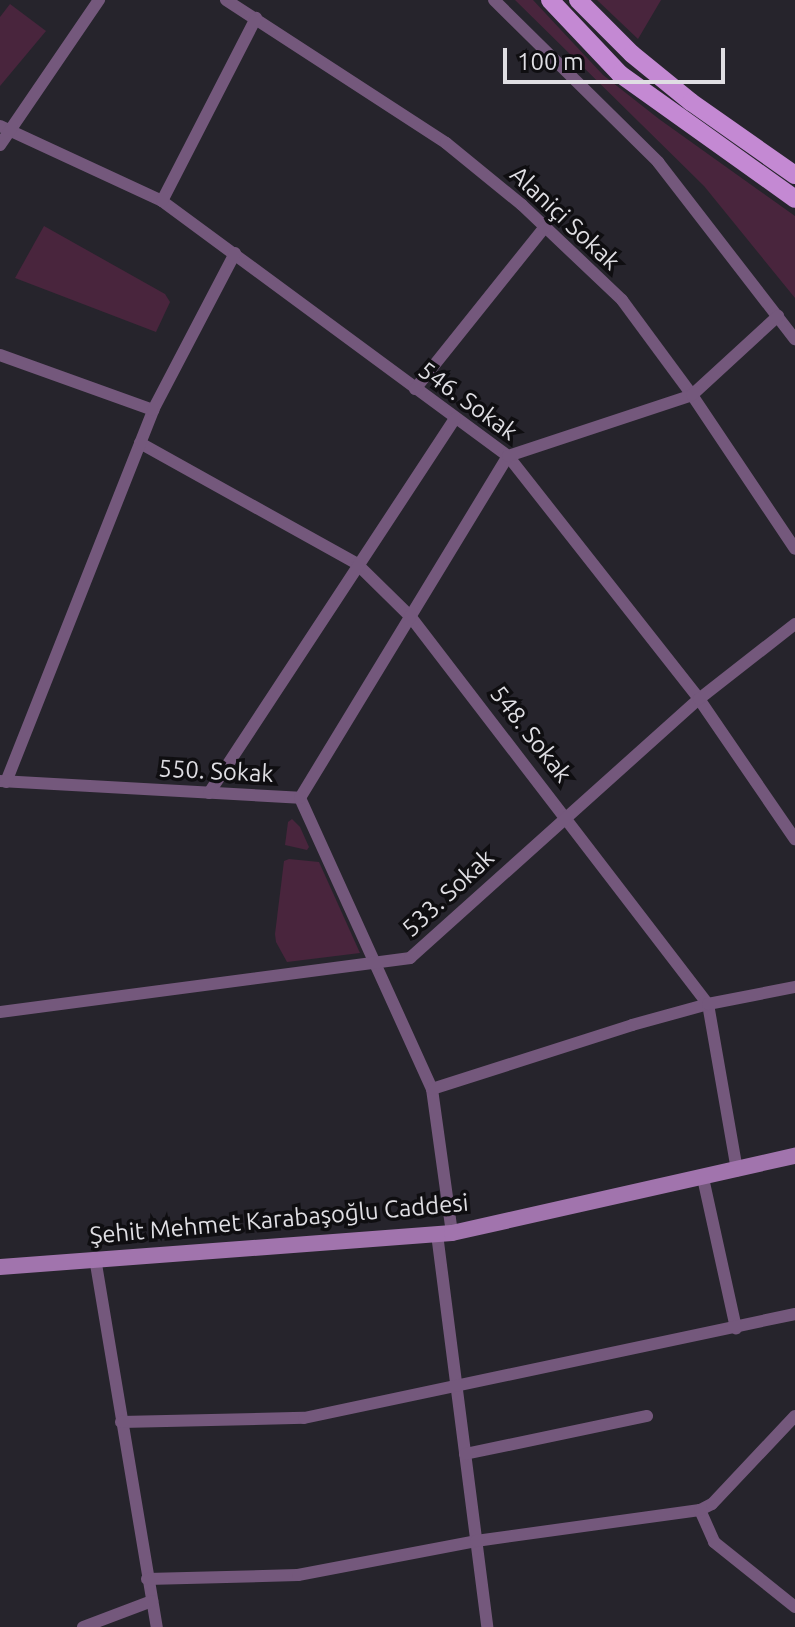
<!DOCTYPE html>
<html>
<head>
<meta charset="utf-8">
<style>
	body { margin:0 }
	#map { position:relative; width:795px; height:1627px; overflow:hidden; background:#26242c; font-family:Ubuntu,sans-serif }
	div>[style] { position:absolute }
	.green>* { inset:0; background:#49253d }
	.minor>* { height:12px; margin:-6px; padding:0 6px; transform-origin:6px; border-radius:6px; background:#74587c }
	.secondary>* { height:16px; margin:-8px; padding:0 8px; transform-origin:8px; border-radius:8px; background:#a174ad }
	.primary>* { height:18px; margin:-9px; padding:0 9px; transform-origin:9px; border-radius:9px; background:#c489d3 }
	span { translate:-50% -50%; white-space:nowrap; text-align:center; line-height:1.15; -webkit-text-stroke:7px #0f0e11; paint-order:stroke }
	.street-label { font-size:24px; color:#dfdee3 }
	.scale { position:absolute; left:503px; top:48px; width:222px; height:36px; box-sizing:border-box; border:4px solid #dfdee3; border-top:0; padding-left:10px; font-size:24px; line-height:28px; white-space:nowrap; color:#dfdee3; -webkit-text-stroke:6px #0f0e11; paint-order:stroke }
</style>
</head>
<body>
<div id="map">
	<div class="green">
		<div style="clip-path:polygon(515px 0,533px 0,603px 75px,659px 119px,795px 216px,795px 298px,704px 186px)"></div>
		<div style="clip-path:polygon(597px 0,661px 0,638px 39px)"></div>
		<div style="clip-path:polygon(10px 4px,46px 31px,0 86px,0 17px)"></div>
		<div style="clip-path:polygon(44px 226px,165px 294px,170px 302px,156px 332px,15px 278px)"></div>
		<div style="clip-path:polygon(292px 819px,300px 827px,309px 847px,307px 850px,285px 845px,288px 822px)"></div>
		<div style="clip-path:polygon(289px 859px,319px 862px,360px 953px,287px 962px,276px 942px,275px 934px,284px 861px)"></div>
	</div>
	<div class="minor">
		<div style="left:226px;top:0;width:262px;rotate:33deg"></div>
		<div style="left:446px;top:143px;width:98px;rotate:39.2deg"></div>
		<div style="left:522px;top:205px;width:138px;rotate:43.5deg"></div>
		<div style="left:622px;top:300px;width:118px;rotate:53.6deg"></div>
		<div style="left:692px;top:395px;width:185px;rotate:56.2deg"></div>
		<div style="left:494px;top:0;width:231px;rotate:44.6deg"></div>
		<div style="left:658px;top:162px;width:224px;rotate:52.3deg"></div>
		<div style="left:0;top:126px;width:179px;rotate:24.8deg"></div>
		<div style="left:162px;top:201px;width:430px;rotate:36.4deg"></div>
		<div style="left:508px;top:456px;width:309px;rotate:51.8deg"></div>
		<div style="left:699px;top:699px;width:170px;rotate:55.6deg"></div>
		<div style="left:0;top:145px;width:176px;rotate:-55.7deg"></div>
		<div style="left:162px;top:201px;width:206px;rotate:-62.8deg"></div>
		<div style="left:0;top:355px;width:163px;rotate:19.8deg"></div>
		<div style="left:415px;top:389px;width:208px;rotate:-51.3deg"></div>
		<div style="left:140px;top:443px;width:248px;rotate:29.1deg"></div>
		<div style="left:357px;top:564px;width:74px;rotate:44.5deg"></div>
		<div style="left:410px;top:616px;width:489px;rotate:52.5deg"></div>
		<div style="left:708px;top:1004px;width:169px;rotate:80.1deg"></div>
		<div style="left:0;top:781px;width:300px;rotate:3.2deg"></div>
		<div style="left:300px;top:798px;width:320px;rotate:65.6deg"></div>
		<div style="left:432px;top:1089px;width:145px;rotate:82.1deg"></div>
		<div style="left:6px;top:782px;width:400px;rotate:-68.4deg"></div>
		<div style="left:153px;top:410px;width:177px;rotate:-62.4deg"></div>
		<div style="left:209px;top:793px;width:448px;rotate:-56.7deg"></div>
		<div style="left:300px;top:798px;width:400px;rotate:-58.7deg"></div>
		<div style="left:508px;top:456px;width:194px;rotate:-18.3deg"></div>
		<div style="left:692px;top:395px;width:117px;rotate:-42.6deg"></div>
		<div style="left:0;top:1012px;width:414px;rotate:-7.5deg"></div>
		<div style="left:410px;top:958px;width:388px;rotate:-41.9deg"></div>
		<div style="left:699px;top:699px;width:122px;rotate:-38deg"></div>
		<div style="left:432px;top:1089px;width:210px;rotate:-17.7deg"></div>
		<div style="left:632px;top:1025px;width:79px;rotate:-15.4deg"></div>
		<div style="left:708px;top:1004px;width:89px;rotate:-11.1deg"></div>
		<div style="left:703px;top:1178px;width:154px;rotate:77.6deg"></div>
		<div style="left:437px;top:1234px;width:396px;rotate:82.7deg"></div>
		<div style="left:95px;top:1258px;width:374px;rotate:80.5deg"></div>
		<div style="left:121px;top:1422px;width:183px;rotate:-1.3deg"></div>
		<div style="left:304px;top:1418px;width:502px;rotate:-11.96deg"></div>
		<div style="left:465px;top:1454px;width:186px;rotate:-11.8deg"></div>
		<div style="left:700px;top:1510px;width:35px;rotate:66deg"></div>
		<div style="left:714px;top:1542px;width:104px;rotate:38.7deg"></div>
		<div style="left:147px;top:1579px;width:151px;rotate:-1.5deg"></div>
		<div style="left:298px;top:1575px;width:181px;rotate:-10.8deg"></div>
		<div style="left:476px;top:1541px;width:226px;rotate:-7.9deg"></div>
		<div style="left:700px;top:1510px;width:13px;rotate:-27deg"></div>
		<div style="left:712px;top:1504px;width:121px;rotate:-46.7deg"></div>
		<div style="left:83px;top:1627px;width:74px;rotate:-20.6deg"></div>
	</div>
	<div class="secondary">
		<div style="left:0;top:1267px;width:453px;rotate:-4.3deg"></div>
		<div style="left:452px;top:1233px;width:352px;rotate:-12.7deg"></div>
	</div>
	<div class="primary">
		<div style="left:550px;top:0;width:102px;rotate:46.6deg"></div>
		<div style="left:620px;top:74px;width:215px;rotate:35.5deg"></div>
		<div style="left:578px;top:0;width:76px;rotate:45deg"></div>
		<div style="left:632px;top:54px;width:76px;rotate:39.1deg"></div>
		<div style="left:691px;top:102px;width:127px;rotate:35.1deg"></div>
	</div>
	<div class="street-label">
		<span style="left:565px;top:218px;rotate:43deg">Alaniçi Sokak</span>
		<span style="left:468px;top:401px;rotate:36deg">546. Sokak</span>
		<span style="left:531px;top:734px;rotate:52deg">548. Sokak</span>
		<span style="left:216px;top:771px;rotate:3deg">550. Sokak</span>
		<span style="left:448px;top:893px;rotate:-43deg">533. Sokak</span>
		<span style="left:279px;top:1219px;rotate:-5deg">Şehit Mehmet Karabaşoğlu Caddesi</span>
	</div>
	<div class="scale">100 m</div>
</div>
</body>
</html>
